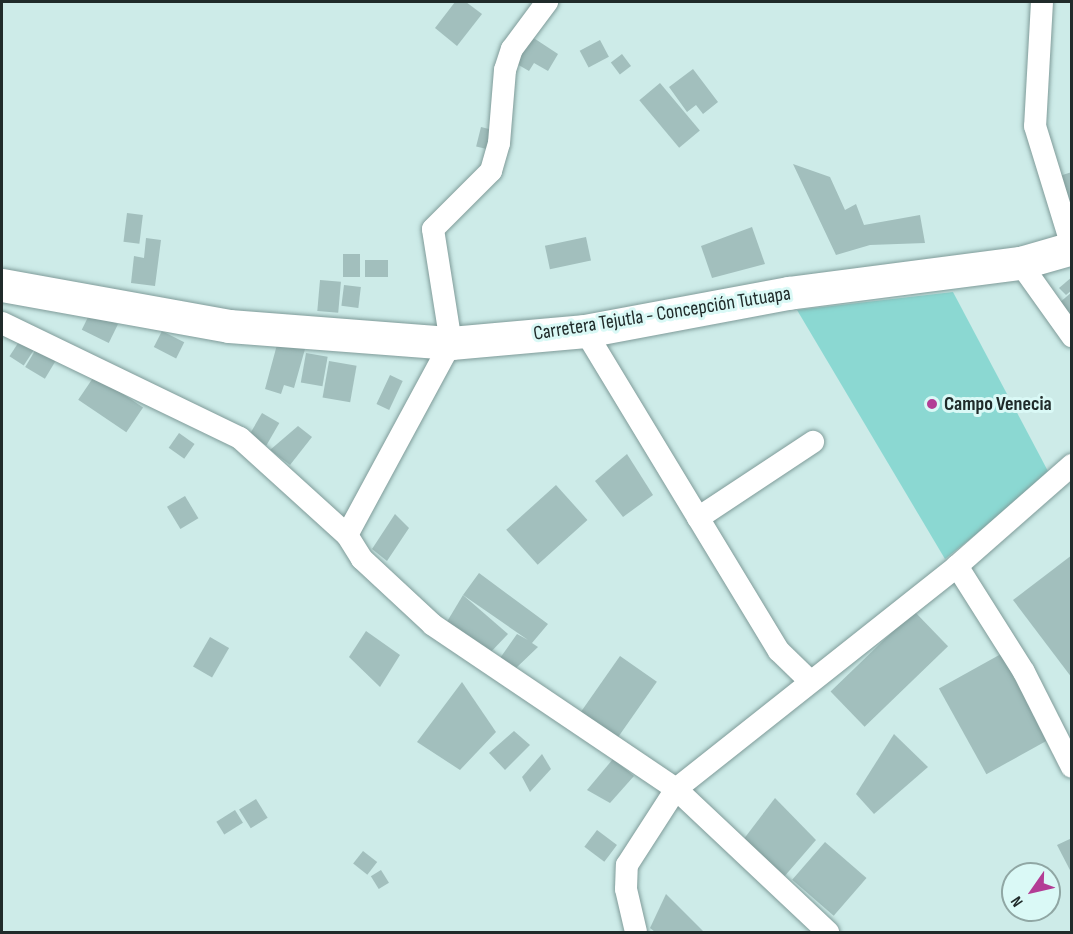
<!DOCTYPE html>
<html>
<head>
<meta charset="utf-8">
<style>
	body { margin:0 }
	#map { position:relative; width:1073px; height:934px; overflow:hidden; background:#cdebe8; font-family:"Sofia Sans Condensed",sans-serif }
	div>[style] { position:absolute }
	.green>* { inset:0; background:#8bd8d2 }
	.building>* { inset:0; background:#a2bfbd; transform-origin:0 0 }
	.roads { filter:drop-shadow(0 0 2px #7f9b99) drop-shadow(0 0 2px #7f9b99) }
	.street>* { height:22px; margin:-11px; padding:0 11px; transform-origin:11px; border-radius:11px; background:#fff }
	.secondary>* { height:33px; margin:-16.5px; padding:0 16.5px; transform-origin:16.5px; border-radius:16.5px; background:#fff }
	.dots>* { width:16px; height:16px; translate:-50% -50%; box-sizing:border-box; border:3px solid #daf9f6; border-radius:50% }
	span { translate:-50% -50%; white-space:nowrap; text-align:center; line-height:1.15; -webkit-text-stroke:6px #daf9f6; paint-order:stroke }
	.street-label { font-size:20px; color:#202b2a }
	.poi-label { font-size:20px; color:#202b2a; font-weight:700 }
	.left { translate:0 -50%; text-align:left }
	.frame { position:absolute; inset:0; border:3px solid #202b2a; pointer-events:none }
	.north { position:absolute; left:1001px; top:862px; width:60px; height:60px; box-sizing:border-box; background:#daf9f6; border:2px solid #90a7a4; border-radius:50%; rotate:236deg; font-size:16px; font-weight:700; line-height:24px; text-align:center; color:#202b2a }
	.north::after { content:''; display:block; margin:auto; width:21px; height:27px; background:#b33d95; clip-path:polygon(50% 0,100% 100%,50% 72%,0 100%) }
</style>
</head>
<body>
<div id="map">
	<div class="green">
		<div style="clip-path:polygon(953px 292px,1050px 475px,945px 559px,797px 310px)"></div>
	</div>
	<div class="building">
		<div style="clip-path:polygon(455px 2px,466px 2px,482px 14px,457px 46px,435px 28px)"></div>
		<div style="clip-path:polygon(526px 33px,558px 54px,548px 71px,534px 63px,529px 71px,510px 60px)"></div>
		<div style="left:600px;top:40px;width:19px;height:23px;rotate:62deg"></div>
		<div style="left:622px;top:54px;width:15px;height:14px;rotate:53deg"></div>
		<div style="clip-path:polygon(693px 69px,718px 102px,703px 114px,696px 105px,687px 112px,669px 87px)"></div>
		<div style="left:660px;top:83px;width:62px;height:27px;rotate:50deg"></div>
		<div style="left:481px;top:127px;width:12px;height:20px;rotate:14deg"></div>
		<div style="clip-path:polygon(793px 164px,830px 177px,845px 210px,856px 204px,864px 225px,920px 215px,925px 243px,870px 245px,836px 255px)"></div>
		<div style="clip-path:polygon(1072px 172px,1072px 213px,1056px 177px)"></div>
		<div style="left:127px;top:213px;width:16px;height:29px;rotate:7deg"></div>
		<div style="clip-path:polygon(752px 227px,765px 264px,712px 278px,701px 246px)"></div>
		<div style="left:586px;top:237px;width:24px;height:42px;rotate:78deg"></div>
		<div style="clip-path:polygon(146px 238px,161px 240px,155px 286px,131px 283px,134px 256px,144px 258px)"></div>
		<div style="left:343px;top:254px;width:17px;height:23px"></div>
		<div style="left:365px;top:260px;width:23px;height:17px"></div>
		<div style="clip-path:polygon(1072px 277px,1072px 290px,1066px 295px,1059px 288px)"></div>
		<div style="left:320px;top:280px;width:21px;height:31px;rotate:5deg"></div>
		<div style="left:344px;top:285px;width:17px;height:21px;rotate:7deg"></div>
		<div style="clip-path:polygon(1072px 292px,1072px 318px,1059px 303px)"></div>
		<div style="left:91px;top:311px;width:30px;height:21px;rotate:26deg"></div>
		<div style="left:162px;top:331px;width:25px;height:18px;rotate:27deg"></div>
		<div style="left:22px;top:337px;width:17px;height:23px;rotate:33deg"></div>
		<div style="clip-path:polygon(278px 341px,305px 349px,294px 388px,284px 385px,281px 394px,265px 389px)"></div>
		<div style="left:36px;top:349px;width:23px;height:21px;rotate:31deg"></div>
		<div style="left:306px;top:353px;width:22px;height:30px;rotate:10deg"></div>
		<div style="left:329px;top:361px;width:28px;height:37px;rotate:10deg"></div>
		<div style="left:95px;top:375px;width:58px;height:30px;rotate:34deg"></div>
		<div style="left:390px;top:375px;width:14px;height:32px;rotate:25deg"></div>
		<div style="left:262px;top:413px;width:20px;height:26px;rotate:30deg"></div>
		<div style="clip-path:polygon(298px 426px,312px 437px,290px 465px,270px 450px)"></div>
		<div style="left:179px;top:433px;width:19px;height:18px;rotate:35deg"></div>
		<div style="clip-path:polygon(627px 454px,653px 495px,623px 517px,595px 481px)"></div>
		<div style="left:556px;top:485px;width:47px;height:67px;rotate:48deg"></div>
		<div style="left:185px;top:496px;width:26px;height:21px;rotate:59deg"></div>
		<div style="clip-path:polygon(395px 514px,409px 528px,387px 561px,372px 549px)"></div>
		<div style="clip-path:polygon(1072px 555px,1072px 678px,1013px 600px)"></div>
		<div style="clip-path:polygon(479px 573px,548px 624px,532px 643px,538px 647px,515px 669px,498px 661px,517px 634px,528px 640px,463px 595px)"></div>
		<div style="clip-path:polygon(463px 595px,508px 634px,488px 655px,445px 625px)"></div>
		<div style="left:914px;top:611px;width:49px;height:116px;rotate:46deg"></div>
		<div style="clip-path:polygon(366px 631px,400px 655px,380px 687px,349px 657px)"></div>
		<div style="left:210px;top:637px;width:22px;height:34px;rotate:30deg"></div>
		<div style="left:1001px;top:654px;width:98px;height:71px;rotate:61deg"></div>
		<div style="left:620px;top:656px;width:45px;height:68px;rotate:35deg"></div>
		<div style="clip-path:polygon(462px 682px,496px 732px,460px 770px,417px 742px)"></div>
		<div style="clip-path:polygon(514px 731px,530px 745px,505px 770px,489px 753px)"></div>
		<div style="clip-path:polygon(894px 734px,928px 767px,874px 814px,856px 794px)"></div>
		<div style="clip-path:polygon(542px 754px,551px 769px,530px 792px,522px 777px)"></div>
		<div style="clip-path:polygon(613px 759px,634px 776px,610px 803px,587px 790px)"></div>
		<div style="clip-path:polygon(775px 798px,816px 840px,783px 878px,740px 844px)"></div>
		<div style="left:256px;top:799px;width:22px;height:20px;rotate:58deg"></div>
		<div style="left:235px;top:810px;width:15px;height:22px;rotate:58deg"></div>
		<div style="left:597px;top:830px;width:25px;height:21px;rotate:37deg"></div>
		<div style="clip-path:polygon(1072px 838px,1072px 874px,1057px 845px)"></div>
		<div style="left:825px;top:842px;width:55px;height:50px;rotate:41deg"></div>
		<div style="left:363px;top:851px;width:18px;height:16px;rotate:38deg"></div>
		<div style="left:381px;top:870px;width:15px;height:12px;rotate:58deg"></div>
		<div style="clip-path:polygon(666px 894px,704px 932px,655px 932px,650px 928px)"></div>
	</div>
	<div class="roads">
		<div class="street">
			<div style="left:1042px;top:2px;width:124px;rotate:93.2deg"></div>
			<div style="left:1035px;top:126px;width:126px;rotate:72.9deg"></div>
			<div style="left:1020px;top:263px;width:90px;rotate:54.5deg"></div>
			<div style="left:2px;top:323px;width:264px;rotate:25.8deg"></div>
			<div style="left:240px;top:438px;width:144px;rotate:42.2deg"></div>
			<div style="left:347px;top:535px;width:28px;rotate:58deg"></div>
			<div style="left:362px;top:559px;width:97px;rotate:42.9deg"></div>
			<div style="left:433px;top:625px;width:293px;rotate:34deg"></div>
			<div style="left:676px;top:789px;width:209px;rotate:43.3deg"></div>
			<div style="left:585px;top:331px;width:374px;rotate:58.8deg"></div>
			<div style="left:779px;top:651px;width:43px;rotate:44.1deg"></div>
			<div style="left:698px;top:518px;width:138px;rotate:-33.5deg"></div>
			<div style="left:347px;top:535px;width:218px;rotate:-61.6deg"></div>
			<div style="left:451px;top:343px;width:115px;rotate:-99deg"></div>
			<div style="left:433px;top:229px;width:82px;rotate:-45deg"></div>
			<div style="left:491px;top:171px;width:29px;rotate:-74deg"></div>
			<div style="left:499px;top:143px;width:73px;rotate:-85.3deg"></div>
			<div style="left:505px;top:70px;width:22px;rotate:-72deg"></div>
			<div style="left:512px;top:49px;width:59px;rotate:-53.3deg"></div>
			<div style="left:957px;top:566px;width:125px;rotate:57.7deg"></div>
			<div style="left:1024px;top:672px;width:106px;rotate:63.2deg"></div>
			<div style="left:636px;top:932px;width:44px;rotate:-103.1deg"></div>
			<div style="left:626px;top:889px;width:24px;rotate:-88deg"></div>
			<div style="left:627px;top:865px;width:90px;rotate:-57.2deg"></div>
			<div style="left:676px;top:789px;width:359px;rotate:-38.4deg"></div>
			<div style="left:957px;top:566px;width:153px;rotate:-41.3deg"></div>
		</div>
		<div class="secondary">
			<div style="left:2px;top:285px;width:231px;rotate:10.2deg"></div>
			<div style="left:229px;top:326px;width:223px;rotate:4.4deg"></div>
			<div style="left:451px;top:343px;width:135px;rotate:-5.1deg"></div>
			<div style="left:585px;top:331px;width:207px;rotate:-10.6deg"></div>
			<div style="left:788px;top:293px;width:234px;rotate:-7.4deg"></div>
			<div style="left:1020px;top:263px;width:54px;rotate:-16.1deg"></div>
		</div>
	</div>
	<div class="dots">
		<div style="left:932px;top:404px;background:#b33d95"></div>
	</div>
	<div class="street-label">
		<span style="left:662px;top:314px;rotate:-9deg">Carretera Tejutla - Concepción Tutuapa</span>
	</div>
	<div class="poi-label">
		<span class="left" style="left:944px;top:404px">Campo Venecia</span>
	</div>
	<div class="frame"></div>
	<div class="north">N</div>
</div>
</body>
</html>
